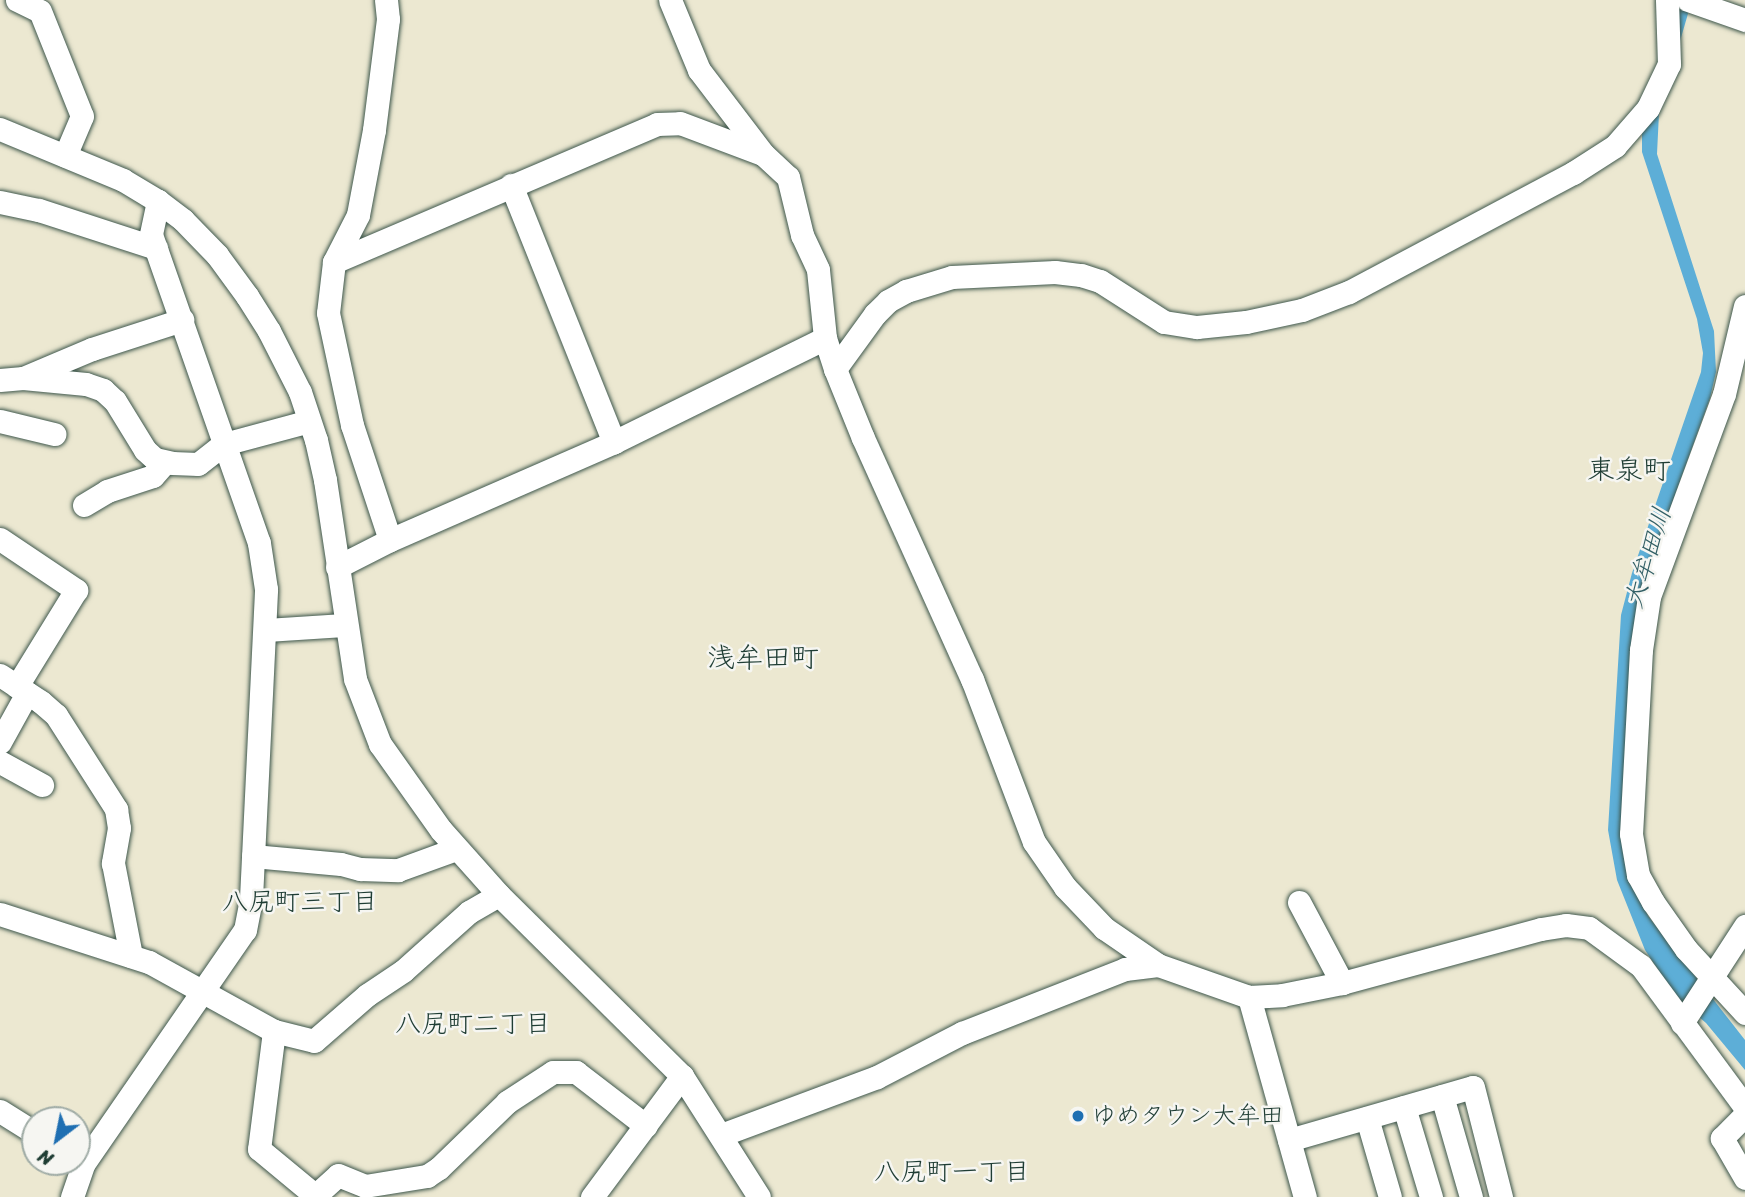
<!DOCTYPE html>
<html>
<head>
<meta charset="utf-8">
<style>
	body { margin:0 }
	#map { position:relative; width:1745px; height:1197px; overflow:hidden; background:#ece8d1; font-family:Sriracha,"Klee One",sans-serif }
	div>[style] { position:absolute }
	.water>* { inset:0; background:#5daed7 }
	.roads { filter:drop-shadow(0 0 2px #3e574c) drop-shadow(0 0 2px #3e574c) }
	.minor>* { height:23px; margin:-11.5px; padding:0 11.5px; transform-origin:11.5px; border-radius:11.5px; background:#fff }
	.dots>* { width:19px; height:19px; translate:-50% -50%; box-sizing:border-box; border:4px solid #f6f6f2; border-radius:50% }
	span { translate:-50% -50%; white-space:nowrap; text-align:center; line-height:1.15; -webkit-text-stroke:5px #f6f6f2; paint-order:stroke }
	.poi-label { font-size:24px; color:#1f3d34 }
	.left { translate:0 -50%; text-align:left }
	.water-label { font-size:26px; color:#325f65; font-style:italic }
	.neighbourhood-label { font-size:26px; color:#1f3d34 }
	.quarter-label { font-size:28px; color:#1f3d34 }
	.north { position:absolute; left:21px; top:1106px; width:70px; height:70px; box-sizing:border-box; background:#f6f6f2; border:2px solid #a0aca6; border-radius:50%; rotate:212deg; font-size:19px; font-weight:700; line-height:28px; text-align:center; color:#1f3d34 }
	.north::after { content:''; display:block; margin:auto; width:24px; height:32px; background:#1f6fb2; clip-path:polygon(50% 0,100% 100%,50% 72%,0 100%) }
</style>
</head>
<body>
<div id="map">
	<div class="water">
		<div style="clip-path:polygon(1680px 0,1692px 0,1659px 113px,1657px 154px,1714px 331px,1716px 372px,1710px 398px,1647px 572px,1630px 876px,1648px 916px,1745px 1040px,1745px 1070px,1706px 1023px,1677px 998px,1645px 950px,1617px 880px,1608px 830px,1621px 615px,1632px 573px,1701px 372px,1703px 353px,1697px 319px,1642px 152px,1642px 125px)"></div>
	</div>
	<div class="roads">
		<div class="minor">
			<div style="left:17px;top:0;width:25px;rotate:26deg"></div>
			<div style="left:40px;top:11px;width:113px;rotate:68.2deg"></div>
			<div style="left:82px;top:116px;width:43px;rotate:113deg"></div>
			<div style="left:386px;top:0;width:19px;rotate:84deg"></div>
			<div style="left:388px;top:19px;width:112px;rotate:97.2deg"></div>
			<div style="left:374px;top:130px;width:86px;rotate:100.7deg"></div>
			<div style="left:358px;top:215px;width:53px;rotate:117.1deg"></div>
			<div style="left:334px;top:262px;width:51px;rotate:96.7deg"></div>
			<div style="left:328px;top:313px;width:115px;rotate:77.9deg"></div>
			<div style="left:352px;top:425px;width:121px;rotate:71.7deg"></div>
			<div style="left:670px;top:0;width:76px;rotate:67.5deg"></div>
			<div style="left:699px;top:70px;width:106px;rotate:52.7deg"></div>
			<div style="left:763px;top:154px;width:34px;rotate:43deg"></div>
			<div style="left:788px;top:177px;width:60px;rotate:76.4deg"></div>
			<div style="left:802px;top:235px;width:38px;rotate:65deg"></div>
			<div style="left:818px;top:270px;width:68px;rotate:84.1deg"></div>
			<div style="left:825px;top:338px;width:33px;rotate:72deg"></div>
			<div style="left:835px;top:369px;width:74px;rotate:67.9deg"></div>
			<div style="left:863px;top:438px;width:265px;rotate:65.7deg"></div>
			<div style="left:972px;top:679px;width:174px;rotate:69.2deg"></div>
			<div style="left:1034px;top:842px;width:55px;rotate:55.4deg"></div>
			<div style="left:1065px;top:887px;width:57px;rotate:46.4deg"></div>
			<div style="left:1104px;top:928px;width:65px;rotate:34.4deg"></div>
			<div style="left:1158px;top:965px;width:96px;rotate:19.4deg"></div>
			<div style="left:1249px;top:997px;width:33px;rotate:-3deg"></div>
			<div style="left:1282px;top:995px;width:61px;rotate:-11.3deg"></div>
			<div style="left:1342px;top:983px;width:206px;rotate:-15.2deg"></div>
			<div style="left:1541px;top:929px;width:25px;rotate:-9deg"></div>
			<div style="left:1566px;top:925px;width:23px;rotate:7deg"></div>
			<div style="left:1589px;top:928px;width:64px;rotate:36.2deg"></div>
			<div style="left:1641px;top:966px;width:175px;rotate:53.6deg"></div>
			<div style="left:1688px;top:0;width:60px;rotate:19.3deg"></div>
			<div style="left:0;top:129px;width:133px;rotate:22.5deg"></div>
			<div style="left:123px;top:180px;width:41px;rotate:31deg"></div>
			<div style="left:158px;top:201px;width:31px;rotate:37deg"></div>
			<div style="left:183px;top:220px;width:49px;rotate:45.8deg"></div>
			<div style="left:217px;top:255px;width:51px;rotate:53.8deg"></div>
			<div style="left:247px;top:296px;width:41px;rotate:57.8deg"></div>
			<div style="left:269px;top:331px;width:68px;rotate:63.1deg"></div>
			<div style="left:300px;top:392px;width:51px;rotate:71.6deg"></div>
			<div style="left:316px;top:440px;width:41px;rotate:77.3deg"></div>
			<div style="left:325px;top:480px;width:201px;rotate:81.4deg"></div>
			<div style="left:355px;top:679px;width:70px;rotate:69deg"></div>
			<div style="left:380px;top:744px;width:105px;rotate:54.7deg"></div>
			<div style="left:441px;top:830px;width:87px;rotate:48.3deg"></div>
			<div style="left:499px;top:895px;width:257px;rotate:44.7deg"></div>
			<div style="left:682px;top:1076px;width:143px;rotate:57.5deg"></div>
			<div style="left:511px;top:185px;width:277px;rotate:68.2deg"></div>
			<div style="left:0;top:202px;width:40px;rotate:12deg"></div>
			<div style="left:39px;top:210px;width:123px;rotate:18deg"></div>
			<div style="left:334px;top:262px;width:351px;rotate:-23.1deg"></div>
			<div style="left:657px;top:124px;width:23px;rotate:-2deg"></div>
			<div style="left:680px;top:123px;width:88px;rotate:20.7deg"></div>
			<div style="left:1745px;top:306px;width:90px;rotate:103.4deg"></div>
			<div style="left:1724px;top:394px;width:216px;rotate:110.3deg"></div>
			<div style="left:1649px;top:597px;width:54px;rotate:98.6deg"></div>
			<div style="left:1641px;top:650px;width:184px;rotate:93.1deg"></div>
			<div style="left:1631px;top:834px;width:42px;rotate:80.3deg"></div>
			<div style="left:1638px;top:875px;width:31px;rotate:61deg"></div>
			<div style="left:1653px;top:902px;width:57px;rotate:54.9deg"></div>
			<div style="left:1686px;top:949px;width:87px;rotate:47.3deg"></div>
			<div style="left:835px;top:369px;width:68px;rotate:-54deg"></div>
			<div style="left:875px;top:314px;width:18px;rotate:-45deg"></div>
			<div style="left:888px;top:301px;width:21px;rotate:-29deg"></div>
			<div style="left:906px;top:291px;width:48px;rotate:-16.9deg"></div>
			<div style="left:952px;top:277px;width:103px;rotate:-2.8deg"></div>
			<div style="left:1055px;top:272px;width:26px;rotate:7deg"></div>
			<div style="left:1081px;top:275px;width:20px;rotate:18deg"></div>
			<div style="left:1100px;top:281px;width:76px;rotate:32.6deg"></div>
			<div style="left:1164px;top:322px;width:33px;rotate:9deg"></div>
			<div style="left:1197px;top:327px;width:49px;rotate:-5.8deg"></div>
			<div style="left:1246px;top:322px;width:57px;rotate:-12.1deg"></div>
			<div style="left:1302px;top:310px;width:50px;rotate:-21deg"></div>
			<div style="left:1349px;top:292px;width:254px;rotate:-28deg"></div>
			<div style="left:1573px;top:173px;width:50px;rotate:-32.7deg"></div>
			<div style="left:1615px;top:146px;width:50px;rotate:-49deg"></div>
			<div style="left:1648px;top:108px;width:49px;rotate:-64.5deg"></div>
			<div style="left:1669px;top:64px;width:64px;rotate:-91.8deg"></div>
			<div style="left:23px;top:378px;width:63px;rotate:5.4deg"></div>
			<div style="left:86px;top:384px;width:18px;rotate:19deg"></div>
			<div style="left:103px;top:390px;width:16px;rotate:43deg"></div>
			<div style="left:115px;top:401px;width:57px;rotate:58.5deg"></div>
			<div style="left:145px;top:450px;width:13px;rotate:42deg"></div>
			<div style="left:155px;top:459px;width:17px;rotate:13deg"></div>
			<div style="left:172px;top:463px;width:26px;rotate:2deg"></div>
			<div style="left:198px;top:464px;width:33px;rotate:-38deg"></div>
			<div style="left:224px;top:444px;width:88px;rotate:-15.1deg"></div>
			<div style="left:0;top:380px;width:23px;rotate:-5deg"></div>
			<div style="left:23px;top:378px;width:75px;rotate:-22.8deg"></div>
			<div style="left:92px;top:349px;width:95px;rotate:-17.9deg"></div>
			<div style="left:0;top:421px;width:56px;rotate:13.5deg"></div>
			<div style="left:84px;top:505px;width:27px;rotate:-31deg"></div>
			<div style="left:107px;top:491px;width:48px;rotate:-18.1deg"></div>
			<div style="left:153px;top:476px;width:18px;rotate:-49deg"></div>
			<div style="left:0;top:539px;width:92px;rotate:33.9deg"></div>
			<div style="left:76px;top:590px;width:113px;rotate:121.6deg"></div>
			<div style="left:337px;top:567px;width:59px;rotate:-27deg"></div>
			<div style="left:390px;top:540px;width:244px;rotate:-23.6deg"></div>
			<div style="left:614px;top:442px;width:235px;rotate:-26.2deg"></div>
			<div style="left:266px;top:630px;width:78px;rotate:-3.7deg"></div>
			<div style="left:0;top:675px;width:49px;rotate:33.4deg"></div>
			<div style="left:41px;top:702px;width:20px;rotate:41deg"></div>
			<div style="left:56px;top:715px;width:112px;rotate:57.4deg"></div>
			<div style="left:116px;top:809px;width:19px;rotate:81deg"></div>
			<div style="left:119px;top:828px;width:36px;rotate:100deg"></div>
			<div style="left:113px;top:863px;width:95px;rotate:79deg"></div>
			<div style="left:0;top:742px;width:56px;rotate:-61.1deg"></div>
			<div style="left:0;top:762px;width:48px;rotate:28.7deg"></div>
			<div style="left:253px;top:856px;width:88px;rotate:5.2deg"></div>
			<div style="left:341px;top:864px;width:20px;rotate:15deg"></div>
			<div style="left:360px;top:869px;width:38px;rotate:2deg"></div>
			<div style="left:398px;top:870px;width:59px;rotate:-20deg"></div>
			<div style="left:1299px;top:902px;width:92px;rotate:62deg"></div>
			<div style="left:0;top:914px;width:157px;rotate:17.9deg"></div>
			<div style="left:149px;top:962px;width:143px;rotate:28.9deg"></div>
			<div style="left:274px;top:1031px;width:41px;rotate:14deg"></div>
			<div style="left:314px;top:1041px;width:70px;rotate:-41deg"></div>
			<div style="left:367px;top:995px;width:43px;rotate:-33.7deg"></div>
			<div style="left:403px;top:971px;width:89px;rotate:-41.8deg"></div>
			<div style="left:469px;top:912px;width:34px;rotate:-30deg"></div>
			<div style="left:1249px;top:997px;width:208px;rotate:74.4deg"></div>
			<div style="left:1682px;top:1023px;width:116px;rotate:-57deg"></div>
			<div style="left:274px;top:1031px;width:119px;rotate:97.2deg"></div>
			<div style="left:259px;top:1149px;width:75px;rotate:39.6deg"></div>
			<div style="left:1442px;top:1096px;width:105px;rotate:74deg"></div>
			<div style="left:1404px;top:1107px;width:94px;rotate:73.3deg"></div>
			<div style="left:0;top:1111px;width:41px;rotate:32.2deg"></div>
			<div style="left:1745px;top:1115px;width:33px;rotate:135deg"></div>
			<div style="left:1722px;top:1138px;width:46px;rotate:60.1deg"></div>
			<div style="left:1367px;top:1118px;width:82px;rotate:73.8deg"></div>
			<div style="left:721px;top:1135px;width:166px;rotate:-20.4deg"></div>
			<div style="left:877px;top:1077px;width:96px;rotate:-27.4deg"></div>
			<div style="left:962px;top:1033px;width:175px;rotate:-21.4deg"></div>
			<div style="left:1125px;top:969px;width:33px;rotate:-7deg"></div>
			<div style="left:1289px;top:1140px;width:191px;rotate:-16.1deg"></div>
			<div style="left:1473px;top:1087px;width:114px;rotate:75.7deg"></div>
			<div style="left:317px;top:1194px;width:28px;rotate:-42deg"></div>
			<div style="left:338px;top:1175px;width:29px;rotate:22deg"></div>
			<div style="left:365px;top:1186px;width:63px;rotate:-9.2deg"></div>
			<div style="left:427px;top:1176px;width:14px;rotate:-34deg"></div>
			<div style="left:439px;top:1168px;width:95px;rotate:-44.1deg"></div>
			<div style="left:507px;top:1102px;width:55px;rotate:-33.1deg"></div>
			<div style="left:553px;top:1072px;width:23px"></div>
			<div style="left:576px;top:1072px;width:88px;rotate:37.6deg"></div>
			<div style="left:72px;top:1197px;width:36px;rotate:-71deg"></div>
			<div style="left:84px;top:1163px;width:283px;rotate:-55.4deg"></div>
			<div style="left:245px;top:930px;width:33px;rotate:-79deg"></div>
			<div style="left:251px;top:898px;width:309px;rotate:-87.2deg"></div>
			<div style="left:266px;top:589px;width:47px;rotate:-98.7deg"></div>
			<div style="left:259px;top:543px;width:327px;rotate:-109.3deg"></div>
			<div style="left:151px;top:234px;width:34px;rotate:-78deg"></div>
			<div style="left:592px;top:1197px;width:151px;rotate:-53.4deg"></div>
		</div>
	</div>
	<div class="dots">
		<div style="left:1078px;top:1116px;background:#1f6fb2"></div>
	</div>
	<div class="poi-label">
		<span class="left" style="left:1092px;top:1116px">ゆめタウン大牟田</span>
	</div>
	<div class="water-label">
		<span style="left:1648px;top:558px;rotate:-73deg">大牟田川</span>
	</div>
	<div class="neighbourhood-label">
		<span style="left:300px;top:902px">八尻町三丁目</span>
		<span style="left:473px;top:1024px">八尻町二丁目</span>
		<span style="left:952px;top:1172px">八尻町一丁目</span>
	</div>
	<div class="quarter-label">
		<span style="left:1629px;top:470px">東泉町</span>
		<span style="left:763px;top:658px">浅牟田町</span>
	</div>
	<div class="north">N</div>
</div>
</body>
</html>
